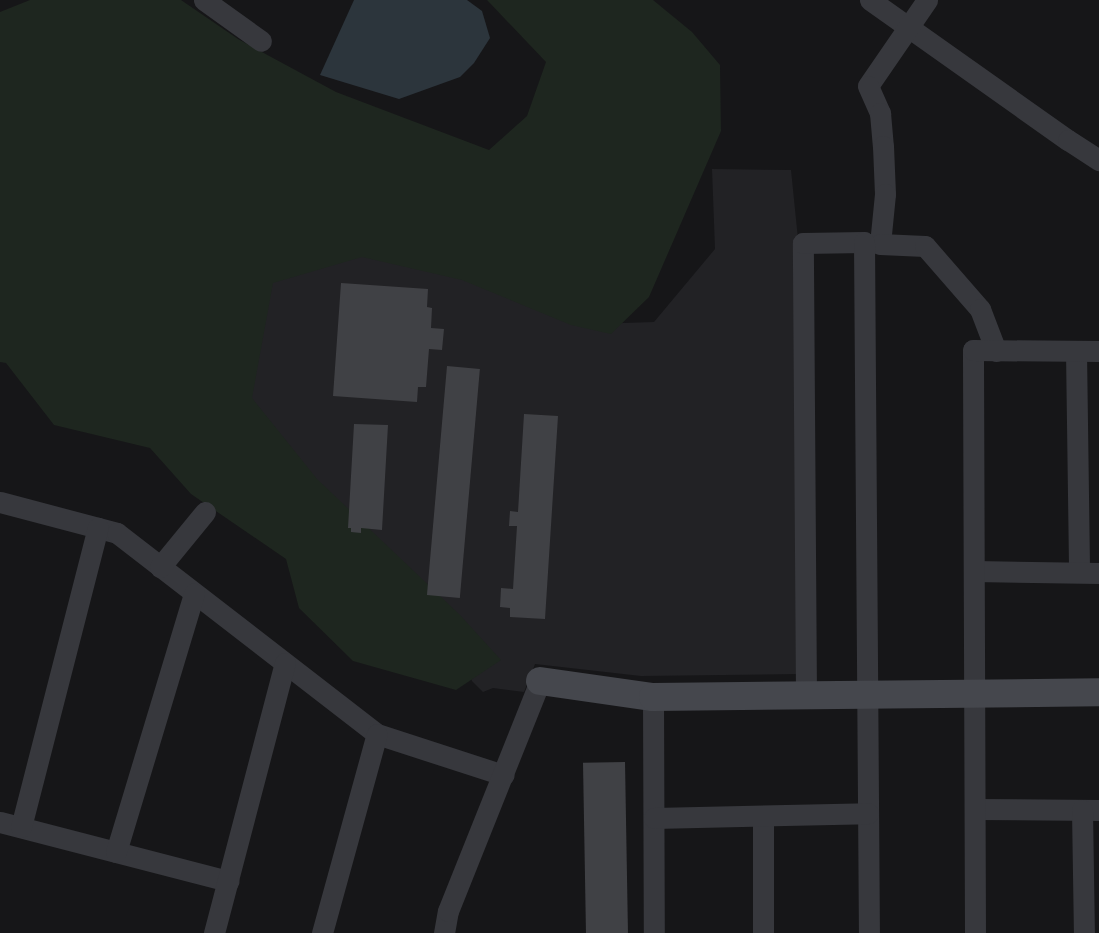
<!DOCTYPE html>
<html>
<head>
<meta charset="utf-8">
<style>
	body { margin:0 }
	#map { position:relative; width:1099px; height:933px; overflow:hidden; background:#161618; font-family:Rubik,sans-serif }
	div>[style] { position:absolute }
	.built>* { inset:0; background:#222225 }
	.green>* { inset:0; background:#1e261f }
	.water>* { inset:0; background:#2c353c }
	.building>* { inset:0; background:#404145; transform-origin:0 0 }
	.street>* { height:21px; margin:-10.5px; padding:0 10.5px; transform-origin:10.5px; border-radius:10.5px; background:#37383d }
	.secondary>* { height:28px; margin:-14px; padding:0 14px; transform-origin:14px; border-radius:14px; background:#45474d }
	span { translate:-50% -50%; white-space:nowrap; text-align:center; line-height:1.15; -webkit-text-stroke:4px #111113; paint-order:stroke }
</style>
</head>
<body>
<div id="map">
	<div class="built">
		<div style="clip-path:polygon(712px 169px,791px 170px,798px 239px,800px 674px,641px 676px,535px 664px,524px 692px,493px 688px,483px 692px,472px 681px,460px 649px,405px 589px,239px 391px,257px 291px,347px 237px,594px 324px,654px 322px,715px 249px)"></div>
	</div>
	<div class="green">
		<div style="clip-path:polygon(30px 0,181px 0,238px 39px,336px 92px,489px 150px,527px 116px,546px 62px,487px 0,653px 0,692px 32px,720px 65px,721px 131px,649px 297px,611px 334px,571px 325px,462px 280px,362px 257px,273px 283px,252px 398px,317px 479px,460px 615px,501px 660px,456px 690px,353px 661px,299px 608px,286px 559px,191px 494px,150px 448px,54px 425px,6px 363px,0 362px,0 12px)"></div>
	</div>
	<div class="water">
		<div style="clip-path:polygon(354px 0,467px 0,482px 11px,490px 38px,474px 63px,460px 77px,399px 99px,320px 75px)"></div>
	</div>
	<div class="building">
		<div style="clip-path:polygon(341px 283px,428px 289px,427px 307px,432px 308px,431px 328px,444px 329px,442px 350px,429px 349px,426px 387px,418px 387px,417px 402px,333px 396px)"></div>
		<div style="left:447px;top:366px;width:33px;height:230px;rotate:5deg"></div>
		<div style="clip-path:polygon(524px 414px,558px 416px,545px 619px,510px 617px,510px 608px,500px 607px,501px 588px,513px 589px,517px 526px,509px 526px,510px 511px,518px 512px)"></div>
		<div style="clip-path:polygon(354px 424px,388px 425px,382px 530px,361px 528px,361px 533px,351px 532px,351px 528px,348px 528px)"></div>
		<div style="left:625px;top:762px;width:171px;height:42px;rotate:89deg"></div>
	</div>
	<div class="street">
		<div style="left:204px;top:0;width:70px;rotate:35.7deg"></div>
		<div style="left:870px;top:0;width:242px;rotate:35.3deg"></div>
		<div style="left:1068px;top:140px;width:37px;rotate:33deg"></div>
		<div style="left:927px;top:0;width:104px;rotate:124.5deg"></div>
		<div style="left:868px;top:86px;width:30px;rotate:66deg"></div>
		<div style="left:880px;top:113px;width:33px;rotate:85deg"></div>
		<div style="left:883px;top:146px;width:48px;rotate:87.6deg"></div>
		<div style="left:885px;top:194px;width:50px;rotate:95.7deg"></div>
		<div style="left:880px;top:244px;width:45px;rotate:2.5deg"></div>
		<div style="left:925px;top:246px;width:84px;rotate:48.9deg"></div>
		<div style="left:980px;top:309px;width:45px;rotate:69.1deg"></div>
		<div style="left:1076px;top:351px;width:221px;rotate:89.2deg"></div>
		<div style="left:0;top:502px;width:121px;rotate:14.8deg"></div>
		<div style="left:117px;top:533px;width:329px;rotate:37.7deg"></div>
		<div style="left:377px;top:734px;width:133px;rotate:18deg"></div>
		<div style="left:160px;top:567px;width:71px;rotate:-50.7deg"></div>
		<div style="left:974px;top:571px;width:125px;rotate:0.9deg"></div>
		<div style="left:806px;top:695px;width:452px;rotate:-90.4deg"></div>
		<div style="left:803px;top:243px;width:61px;rotate:-0.9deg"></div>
		<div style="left:864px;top:242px;width:691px;rotate:89.59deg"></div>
		<div style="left:653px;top:697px;width:236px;rotate:89.8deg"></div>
		<div style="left:975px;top:809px;width:124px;rotate:0.5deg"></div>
		<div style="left:1082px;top:810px;width:123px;rotate:89.1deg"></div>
		<div style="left:763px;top:816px;width:117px;rotate:90deg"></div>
		<div style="left:654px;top:818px;width:214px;rotate:-1.3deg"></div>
		<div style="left:0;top:822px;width:236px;rotate:14.5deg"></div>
		<div style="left:21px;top:827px;width:309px;rotate:-75.6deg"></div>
		<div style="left:116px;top:852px;width:270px;rotate:-73.2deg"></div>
		<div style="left:214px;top:933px;width:279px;rotate:-75.3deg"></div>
		<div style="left:322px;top:933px;width:206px;rotate:-74.6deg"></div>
		<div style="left:444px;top:933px;width:22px;rotate:-80deg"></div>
		<div style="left:448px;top:911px;width:248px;rotate:-68.2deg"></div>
		<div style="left:975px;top:933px;width:583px;rotate:-90.2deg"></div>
		<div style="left:973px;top:350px;width:126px;rotate:0.5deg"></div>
	</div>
	<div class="secondary">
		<div style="left:540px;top:681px;width:114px;rotate:8.1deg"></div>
		<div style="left:653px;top:697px;width:446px;rotate:-0.6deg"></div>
	</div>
</div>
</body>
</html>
